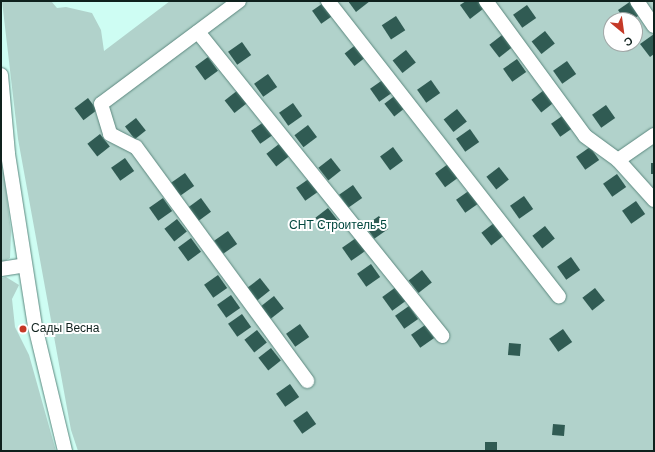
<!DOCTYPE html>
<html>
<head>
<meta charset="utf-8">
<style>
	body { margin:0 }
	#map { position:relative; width:655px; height:452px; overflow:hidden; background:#cefdf3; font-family:Helvetica,sans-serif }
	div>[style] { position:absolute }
	.green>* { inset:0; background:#b1d2cb }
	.building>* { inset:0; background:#305b53; transform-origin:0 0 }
	.roads { filter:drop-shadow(0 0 1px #5c887f) drop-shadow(0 0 1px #5c887f) }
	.minor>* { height:14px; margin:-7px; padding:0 7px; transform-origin:7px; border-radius:7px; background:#fff }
	.dots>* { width:11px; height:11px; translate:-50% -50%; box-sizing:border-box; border:2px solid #fff; border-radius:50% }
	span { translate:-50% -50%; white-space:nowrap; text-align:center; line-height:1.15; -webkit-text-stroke:4px #fff; paint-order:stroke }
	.park-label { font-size:12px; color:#00473e }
	.poi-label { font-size:12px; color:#0f211d }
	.left { translate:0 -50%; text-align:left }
	.frame { position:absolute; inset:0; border:2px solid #0f211d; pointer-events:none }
	.north { position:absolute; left:603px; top:12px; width:40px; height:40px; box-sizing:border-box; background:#fff; border:1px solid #9fa6a5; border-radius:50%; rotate:151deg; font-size:11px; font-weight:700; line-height:16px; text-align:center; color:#0f211d }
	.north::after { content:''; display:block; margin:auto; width:14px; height:18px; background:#c53927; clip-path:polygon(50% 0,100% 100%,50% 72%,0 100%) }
</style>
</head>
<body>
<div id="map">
	<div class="green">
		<div style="clip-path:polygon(evenodd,2px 1px,51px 1px,57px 8px,66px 7px,92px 13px,101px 30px,104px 51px,170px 1px,654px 1px,654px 451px,78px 451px,71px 430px,18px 139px,2px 1px,611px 20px,635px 20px,635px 44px,611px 44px,611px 20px)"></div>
		<div style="clip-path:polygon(1px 150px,11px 231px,10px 258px,1px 263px)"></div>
		<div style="clip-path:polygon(6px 277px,19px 285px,12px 299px,15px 327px,29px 355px,56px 451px,1px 451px,1px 278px)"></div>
	</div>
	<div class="building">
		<div style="left:326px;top:1px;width:16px;height:17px;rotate:55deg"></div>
		<div style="clip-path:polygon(348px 1px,370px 1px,356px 12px)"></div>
		<div style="clip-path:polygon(466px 1px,478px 1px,483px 9px,470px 19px,460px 5px)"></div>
		<div style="clip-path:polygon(631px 1px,641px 14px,632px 20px,625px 20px,618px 10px)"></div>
		<div style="left:527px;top:5px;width:16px;height:17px;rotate:55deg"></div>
		<div style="left:396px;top:16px;width:17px;height:17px;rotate:57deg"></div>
		<div style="left:545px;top:31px;width:16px;height:17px;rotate:52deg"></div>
		<div style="clip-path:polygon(654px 34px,654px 54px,650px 57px,640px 44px)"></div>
		<div style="left:502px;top:35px;width:16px;height:16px;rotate:52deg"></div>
		<div style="left:242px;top:42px;width:16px;height:17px;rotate:55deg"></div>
		<div style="left:358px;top:43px;width:16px;height:17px;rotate:52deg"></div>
		<div style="left:406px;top:50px;width:16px;height:17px;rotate:52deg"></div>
		<div style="left:208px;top:57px;width:17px;height:16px;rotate:54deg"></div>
		<div style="left:517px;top:59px;width:16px;height:17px;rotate:55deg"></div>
		<div style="left:567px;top:61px;width:16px;height:17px;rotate:55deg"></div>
		<div style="left:268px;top:74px;width:16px;height:17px;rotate:55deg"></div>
		<div style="left:384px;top:79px;width:16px;height:17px;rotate:55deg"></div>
		<div style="left:431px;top:80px;width:16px;height:17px;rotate:55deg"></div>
		<div style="left:238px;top:90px;width:16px;height:17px;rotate:52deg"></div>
		<div style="left:544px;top:90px;width:16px;height:16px;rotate:52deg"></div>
		<div style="left:397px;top:94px;width:16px;height:16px;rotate:52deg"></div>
		<div style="left:88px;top:98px;width:15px;height:17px;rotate:53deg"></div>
		<div style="left:293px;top:103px;width:16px;height:17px;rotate:55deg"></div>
		<div style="left:606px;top:105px;width:16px;height:17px;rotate:55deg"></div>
		<div style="left:457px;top:109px;width:16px;height:17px;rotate:52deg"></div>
		<div style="left:565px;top:114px;width:16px;height:17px;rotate:55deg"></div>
		<div style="left:136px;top:118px;width:16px;height:14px;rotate:52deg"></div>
		<div style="left:265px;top:121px;width:16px;height:17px;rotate:55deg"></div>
		<div style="left:308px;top:125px;width:15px;height:17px;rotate:53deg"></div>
		<div style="left:470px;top:129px;width:16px;height:17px;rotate:55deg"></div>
		<div style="left:100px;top:134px;width:16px;height:16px;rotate:52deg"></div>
		<div style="left:279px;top:144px;width:16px;height:16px;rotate:52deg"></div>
		<div style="left:393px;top:147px;width:17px;height:16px;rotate:54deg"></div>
		<div style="left:590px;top:147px;width:16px;height:17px;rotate:55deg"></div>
		<div style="left:125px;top:158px;width:16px;height:17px;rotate:55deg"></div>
		<div style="left:331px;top:158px;width:16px;height:16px;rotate:52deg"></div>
		<div style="left:651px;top:163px;width:3px;height:11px"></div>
		<div style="left:448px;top:164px;width:17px;height:16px;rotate:54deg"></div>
		<div style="left:499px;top:167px;width:16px;height:16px;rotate:52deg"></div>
		<div style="left:185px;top:173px;width:16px;height:17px;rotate:55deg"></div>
		<div style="left:617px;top:174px;width:16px;height:17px;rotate:55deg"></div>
		<div style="left:310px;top:178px;width:16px;height:17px;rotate:55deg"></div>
		<div style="left:353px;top:185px;width:16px;height:17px;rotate:55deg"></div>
		<div style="left:470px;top:190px;width:16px;height:17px;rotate:55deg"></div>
		<div style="left:524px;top:196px;width:16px;height:17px;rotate:55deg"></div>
		<div style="left:163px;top:198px;width:16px;height:17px;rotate:55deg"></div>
		<div style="left:201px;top:198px;width:17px;height:16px;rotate:54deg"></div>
		<div style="left:636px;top:201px;width:16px;height:17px;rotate:55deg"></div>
		<div style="left:328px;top:208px;width:16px;height:16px;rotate:52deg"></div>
		<div style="left:379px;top:216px;width:16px;height:17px;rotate:55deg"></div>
		<div style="left:177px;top:219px;width:16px;height:16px;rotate:52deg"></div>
		<div style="left:494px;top:223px;width:16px;height:16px;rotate:52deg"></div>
		<div style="left:545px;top:226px;width:16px;height:16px;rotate:52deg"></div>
		<div style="left:228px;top:231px;width:16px;height:17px;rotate:55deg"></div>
		<div style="left:191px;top:238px;width:17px;height:16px;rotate:54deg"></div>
		<div style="left:356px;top:238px;width:16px;height:17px;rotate:55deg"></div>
		<div style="left:571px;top:257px;width:16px;height:17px;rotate:55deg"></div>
		<div style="left:371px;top:264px;width:16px;height:17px;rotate:55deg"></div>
		<div style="left:422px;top:270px;width:16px;height:17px;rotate:52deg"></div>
		<div style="left:218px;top:275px;width:16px;height:17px;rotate:55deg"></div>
		<div style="left:260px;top:278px;width:16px;height:16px;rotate:52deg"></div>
		<div style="left:396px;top:287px;width:17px;height:17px;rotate:54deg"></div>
		<div style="left:595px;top:288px;width:16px;height:16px;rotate:52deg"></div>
		<div style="left:231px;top:295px;width:16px;height:17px;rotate:55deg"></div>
		<div style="left:274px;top:296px;width:16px;height:17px;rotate:52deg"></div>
		<div style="left:409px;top:306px;width:16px;height:17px;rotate:55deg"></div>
		<div style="left:242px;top:314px;width:16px;height:17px;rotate:55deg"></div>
		<div style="left:300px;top:324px;width:16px;height:17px;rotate:55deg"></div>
		<div style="left:425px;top:325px;width:16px;height:17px;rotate:55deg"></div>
		<div style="left:563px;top:329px;width:16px;height:17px;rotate:55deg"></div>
		<div style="left:257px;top:330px;width:16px;height:16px;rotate:52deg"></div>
		<div style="left:509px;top:343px;width:12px;height:12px;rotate:5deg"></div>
		<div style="left:271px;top:348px;width:16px;height:16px;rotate:52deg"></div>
		<div style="left:290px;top:384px;width:16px;height:17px;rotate:55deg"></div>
		<div style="left:307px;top:411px;width:16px;height:17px;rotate:55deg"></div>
		<div style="left:553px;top:424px;width:12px;height:11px;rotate:5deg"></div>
		<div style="left:485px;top:442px;width:12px;height:9px"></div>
	</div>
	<div class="roads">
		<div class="minor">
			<div style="left:239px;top:1px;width:172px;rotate:143.3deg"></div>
			<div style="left:101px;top:104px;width:31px;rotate:73deg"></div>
			<div style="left:110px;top:134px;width:29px;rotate:27deg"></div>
			<div style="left:136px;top:147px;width:290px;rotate:53.8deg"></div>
			<div style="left:328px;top:1px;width:375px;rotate:52deg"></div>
			<div style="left:486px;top:1px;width:167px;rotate:53.7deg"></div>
			<div style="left:585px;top:136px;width:41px;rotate:36deg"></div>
			<div style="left:618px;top:160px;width:54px;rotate:48deg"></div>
			<div style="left:637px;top:1px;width:30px;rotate:56deg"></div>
			<div style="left:198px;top:32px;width:390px;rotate:51.2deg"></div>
			<div style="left:1px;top:75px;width:79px;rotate:84.9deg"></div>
			<div style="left:8px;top:154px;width:174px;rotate:81.1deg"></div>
			<div style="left:35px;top:326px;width:129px;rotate:76.5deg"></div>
			<div style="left:618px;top:160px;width:44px;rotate:-34.8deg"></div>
			<div style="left:1px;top:269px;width:24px;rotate:-9deg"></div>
		</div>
	</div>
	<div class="dots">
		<div style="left:23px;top:329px;background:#c53927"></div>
	</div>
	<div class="park-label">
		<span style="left:338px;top:226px">СНТ Строитель-5</span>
	</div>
	<div class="poi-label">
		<span class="left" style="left:31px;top:329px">Сады Весна</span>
	</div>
	<div class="frame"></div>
	<div class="north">С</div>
</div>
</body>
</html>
